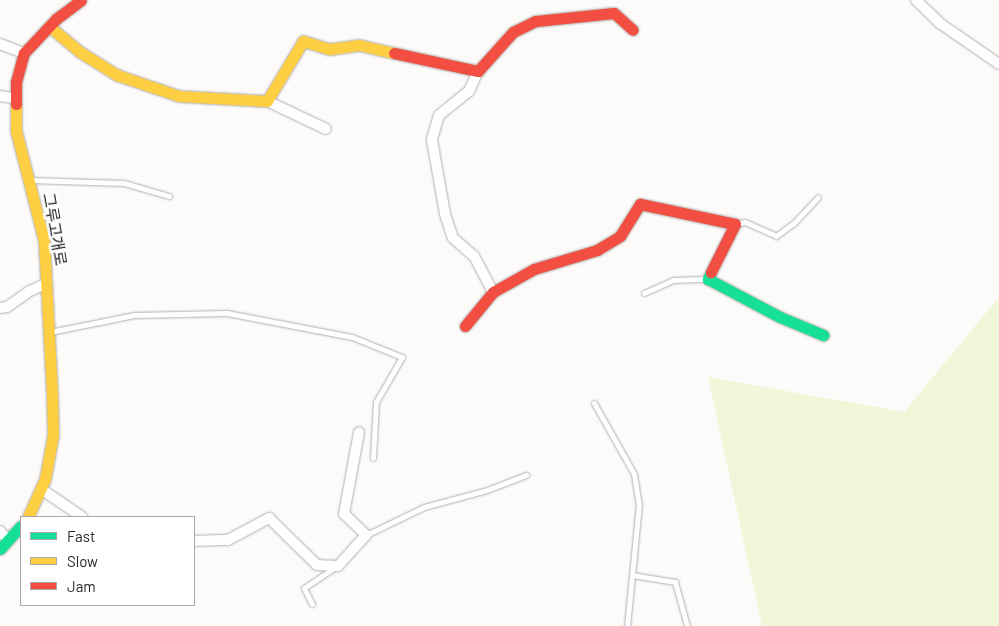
<!DOCTYPE html>
<html>
<head>
<meta charset="utf-8">
<style>
	body { margin:0 }
	#map { position:relative; width:999px; height:626px; overflow:hidden; background:#fdfbf9; font-family:Barlow,"Noto Sans KR",sans-serif }
	div>[style] { position:absolute }
	.green>* { inset:0; background:#f1f6d9 }
	.roads { filter:drop-shadow(0 0 1px #b1afad) drop-shadow(0 0 1px #b1afad) }
	.lane>* { height:5px; margin:-2.5px; padding:0 2.5px; transform-origin:2.5px; border-radius:2.5px; background:#fffefe }
	.street>* { height:10px; margin:-5px; padding:0 5px; transform-origin:5px; border-radius:5px; background:#fffefe }
	.fast>* { height:11px; margin:-5.5px; padding:0 5.5px; transform-origin:5.5px; border-radius:5.5px; background:#16e098 }
	.slow>* { height:11px; margin:-5.5px; padding:0 5.5px; transform-origin:5.5px; border-radius:5.5px; background:#ffcf43 }
	.jam>* { height:11px; margin:-5.5px; padding:0 5.5px; transform-origin:5.5px; border-radius:5.5px; background:#f24e42 }
	span { translate:-50% -50%; white-space:nowrap; text-align:center; line-height:1.15; -webkit-text-stroke:5px #fff; paint-order:stroke }
	.street-label { font-size:16px; color:#292623 }
	.legend { position:absolute; left:20px; top:516px; width:175px; height:90px; box-sizing:border-box; background:#fff; border:1px solid #a9a8a7; margin:0; padding:6px 9px; list-style:none; font-size:15px; color:#292623 }
	.legend li { display:flex; align-items:center; gap:10px; height:25px }
	.legend b { width:25px; border:1px solid #a9a8a7 }
</style>
</head>
<body>
<div id="map">
	<div class="green">
		<div style="clip-path:polygon(999px 297px,999px 626px,762px 626px,708px 377px,904px 412px)"></div>
	</div>
	<div class="roads">
		<div class="lane">
			<div style="left:29px;top:180px;width:95px;rotate:1.8deg"></div>
			<div style="left:124px;top:183px;width:47px;rotate:16.1deg"></div>
			<div style="left:736px;top:224px;width:9px;rotate:-13deg"></div>
			<div style="left:745px;top:222px;width:34px;rotate:24deg"></div>
			<div style="left:776px;top:236px;width:22px;rotate:-36deg"></div>
			<div style="left:794px;top:223px;width:35px;rotate:-47deg"></div>
			<div style="left:644px;top:293px;width:32px;rotate:-24deg"></div>
			<div style="left:673px;top:280px;width:35px;rotate:-2deg"></div>
			<div style="left:50px;top:332px;width:86px;rotate:-11.4deg"></div>
			<div style="left:134px;top:315px;width:93px;rotate:-1.2deg"></div>
			<div style="left:227px;top:313px;width:127px;rotate:10.9deg"></div>
			<div style="left:352px;top:337px;width:54px;rotate:21.8deg"></div>
			<div style="left:402px;top:357px;width:52px;rotate:120deg"></div>
			<div style="left:376px;top:402px;width:56px;rotate:93.1deg"></div>
			<div style="left:594px;top:403px;width:81px;rotate:60.6deg"></div>
			<div style="left:634px;top:474px;width:30px;rotate:81deg"></div>
			<div style="left:639px;top:504px;width:123px;rotate:95.6deg"></div>
			<div style="left:366px;top:535px;width:64px;rotate:-25.8deg"></div>
			<div style="left:424px;top:507px;width:65px;rotate:-15.1deg"></div>
			<div style="left:487px;top:490px;width:42px;rotate:-21deg"></div>
			<div style="left:632px;top:575px;width:44px;rotate:9.2deg"></div>
			<div style="left:675px;top:582px;width:46px;rotate:74.7deg"></div>
			<div style="left:312px;top:604px;width:18px;rotate:-117deg"></div>
			<div style="left:304px;top:588px;width:37px;rotate:-34deg"></div>
		</div>
		<div class="street">
			<div style="left:916px;top:0;width:35px;rotate:44deg"></div>
			<div style="left:941px;top:24px;width:70px;rotate:34.6deg"></div>
			<div style="left:0;top:44px;width:26px;rotate:21deg"></div>
			<div style="left:478px;top:71px;width:22px;rotate:114deg"></div>
			<div style="left:469px;top:91px;width:38px;rotate:141deg"></div>
			<div style="left:439px;top:115px;width:26px;rotate:106deg"></div>
			<div style="left:432px;top:140px;width:75px;rotate:80deg"></div>
			<div style="left:445px;top:214px;width:25px;rotate:72deg"></div>
			<div style="left:453px;top:238px;width:28px;rotate:41deg"></div>
			<div style="left:474px;top:256px;width:41px;rotate:62.2deg"></div>
			<div style="left:0;top:96px;width:15px;rotate:8deg"></div>
			<div style="left:267px;top:101px;width:65px;rotate:25.4deg"></div>
			<div style="left:0;top:308px;width:7px;rotate:-8deg"></div>
			<div style="left:7px;top:307px;width:28px;rotate:-35deg"></div>
			<div style="left:30px;top:291px;width:19px;rotate:-25deg"></div>
			<div style="left:41px;top:489px;width:50px;rotate:34.3deg"></div>
			<div style="left:0;top:531px;width:12px;rotate:48deg"></div>
			<div style="left:194px;top:541px;width:34px;rotate:-2deg"></div>
			<div style="left:228px;top:540px;width:47px;rotate:-28.2deg"></div>
			<div style="left:269px;top:518px;width:67px;rotate:44.4deg"></div>
			<div style="left:317px;top:565px;width:21px;rotate:3deg"></div>
			<div style="left:338px;top:566px;width:42px;rotate:-47.9deg"></div>
			<div style="left:366px;top:535px;width:30px;rotate:-136deg"></div>
			<div style="left:344px;top:514px;width:83px;rotate:-79.6deg"></div>
		</div>
		<div class="fast">
			<div style="left:711px;top:272px;width:8px;rotate:113deg"></div>
			<div style="left:708px;top:279px;width:81px;rotate:27.8deg"></div>
			<div style="left:780px;top:317px;width:47px;rotate:22.7deg"></div>
			<div style="left:0;top:549px;width:31px;rotate:-48deg"></div>
		</div>
		<div class="slow">
			<div style="left:49px;top:26px;width:40px;rotate:40deg"></div>
			<div style="left:80px;top:52px;width:44px;rotate:31.9deg"></div>
			<div style="left:117px;top:75px;width:65px;rotate:18.7deg"></div>
			<div style="left:179px;top:96px;width:88px;rotate:3.3deg"></div>
			<div style="left:267px;top:101px;width:70px;rotate:-59deg"></div>
			<div style="left:303px;top:41px;width:28px;rotate:17deg"></div>
			<div style="left:330px;top:49px;width:29px;rotate:-8deg"></div>
			<div style="left:359px;top:45px;width:36px;rotate:13deg"></div>
			<div style="left:16px;top:104px;width:27px;rotate:90deg"></div>
			<div style="left:16px;top:131px;width:114px;rotate:75.7deg"></div>
			<div style="left:44px;top:241px;width:153px;rotate:87deg"></div>
			<div style="left:52px;top:394px;width:41px;rotate:88.6deg"></div>
			<div style="left:53px;top:435px;width:45px;rotate:100.3deg"></div>
			<div style="left:45px;top:479px;width:42px;rotate:114.1deg"></div>
		</div>
		<div class="jam">
			<div style="left:394px;top:53px;width:86px;rotate:12.1deg"></div>
			<div style="left:478px;top:71px;width:52px;rotate:-48.1deg"></div>
			<div style="left:513px;top:32px;width:25px;rotate:-26deg"></div>
			<div style="left:536px;top:21px;width:78px;rotate:-5.9deg"></div>
			<div style="left:614px;top:13px;width:25px;rotate:42deg"></div>
			<div style="left:16px;top:104px;width:22px;rotate:-90deg"></div>
			<div style="left:16px;top:82px;width:30px;rotate:-75deg"></div>
			<div style="left:24px;top:53px;width:47px;rotate:-46.7deg"></div>
			<div style="left:56px;top:19px;width:31px;rotate:-37deg"></div>
			<div style="left:465px;top:326px;width:44px;rotate:-50.5deg"></div>
			<div style="left:493px;top:292px;width:47px;rotate:-29.3deg"></div>
			<div style="left:534px;top:269px;width:66px;rotate:-16.8deg"></div>
			<div style="left:597px;top:250px;width:27px;rotate:-31deg"></div>
			<div style="left:620px;top:236px;width:38px;rotate:-58deg"></div>
			<div style="left:640px;top:204px;width:97px;rotate:11.9deg"></div>
			<div style="left:735px;top:224px;width:54px;rotate:116.6deg"></div>
		</div>
	</div>
	<div class="street-label">
		<span style="left:55px;top:229px;rotate:80deg">그루고개로</span>
	</div>
	<ul class="legend">
	<li><b style="height:6px;background:#16e098"></b>Fast</li>
	<li><b style="height:6px;background:#ffcf43"></b>Slow</li>
	<li><b style="height:6px;background:#f24e42"></b>Jam</li>
	</ul>
</div>
</body>
</html>
